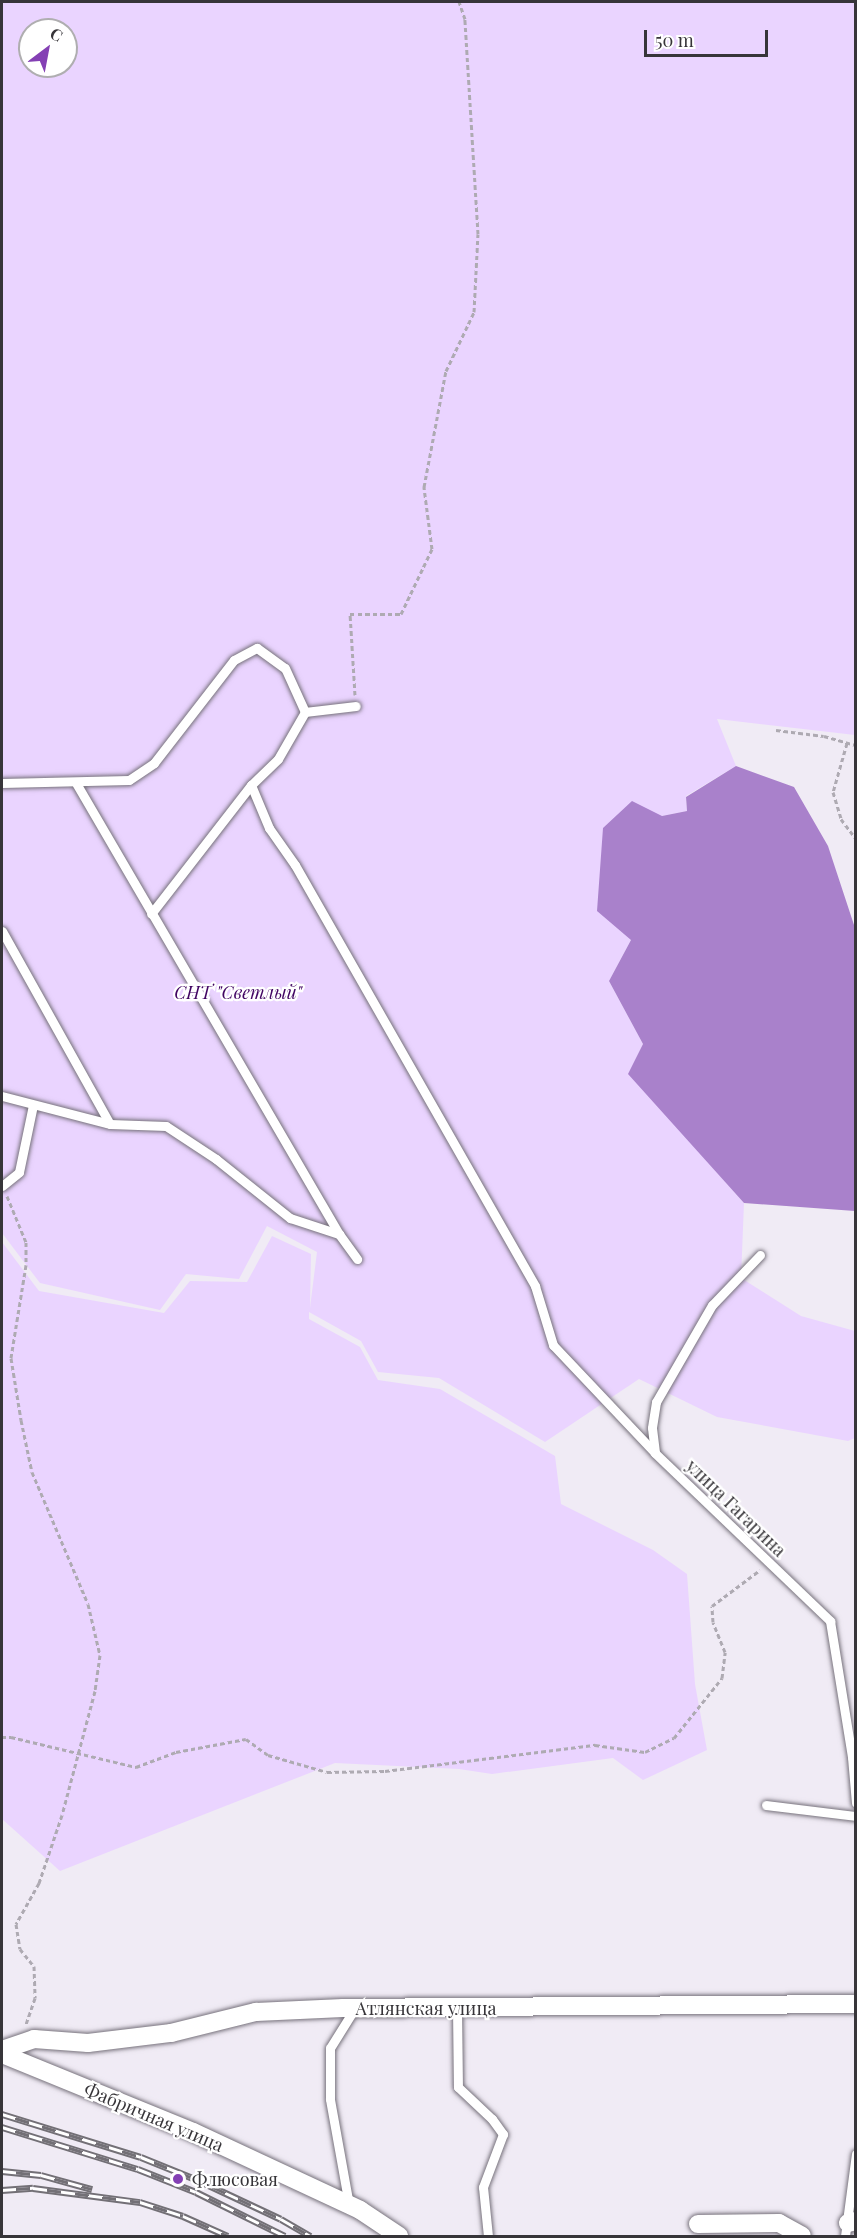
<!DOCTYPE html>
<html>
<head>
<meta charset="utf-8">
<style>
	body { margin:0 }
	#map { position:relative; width:857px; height:2238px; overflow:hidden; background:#f0ebf5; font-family:"Playfair Display",serif }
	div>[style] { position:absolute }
	.green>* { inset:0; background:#ead4ff }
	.water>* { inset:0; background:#a981cb }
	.path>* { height:3px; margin-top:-1.5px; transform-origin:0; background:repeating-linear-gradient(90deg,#aeaab2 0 4.5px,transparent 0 7.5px) }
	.roads { filter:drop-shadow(0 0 2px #77727c) drop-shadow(0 0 2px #77727c) }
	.lane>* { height:9px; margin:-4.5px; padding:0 4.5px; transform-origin:4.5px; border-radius:4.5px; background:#fff }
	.street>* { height:18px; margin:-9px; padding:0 9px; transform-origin:9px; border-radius:9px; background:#fff }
	.rail>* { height:7px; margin-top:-3.5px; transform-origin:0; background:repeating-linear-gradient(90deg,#fff 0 14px,#737076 0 28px); box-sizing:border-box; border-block:2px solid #737076 }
	.dots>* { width:16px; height:16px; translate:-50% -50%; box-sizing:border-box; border:3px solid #fff; border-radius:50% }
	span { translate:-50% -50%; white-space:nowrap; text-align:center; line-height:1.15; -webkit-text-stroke:4.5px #fff; paint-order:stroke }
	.park-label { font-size:18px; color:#410562; font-style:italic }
	.street-label { font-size:18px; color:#373539 }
	.poi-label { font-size:18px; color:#373539 }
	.left { translate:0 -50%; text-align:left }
	.frame { position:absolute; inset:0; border:3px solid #373539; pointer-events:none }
	.north { position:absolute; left:18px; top:18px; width:60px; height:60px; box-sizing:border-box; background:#fff; border:2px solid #afaeb0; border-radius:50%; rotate:32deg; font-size:16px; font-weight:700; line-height:24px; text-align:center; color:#373539 }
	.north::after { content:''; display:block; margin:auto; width:21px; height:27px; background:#8440b4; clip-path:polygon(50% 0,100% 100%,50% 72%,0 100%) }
	.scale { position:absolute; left:644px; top:30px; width:124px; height:27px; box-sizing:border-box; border:3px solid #373539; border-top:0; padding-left:8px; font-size:18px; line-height:21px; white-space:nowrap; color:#373539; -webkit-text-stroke:4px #fff; paint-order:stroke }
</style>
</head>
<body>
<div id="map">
	<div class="green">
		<div style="clip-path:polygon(evenodd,2px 2px,855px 2px,855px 735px,717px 719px,736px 766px,686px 796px,687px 811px,662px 816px,631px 940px,609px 981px,643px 1044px,629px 1074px,744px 1203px,741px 1278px,801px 1316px,855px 1331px,855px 1438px,848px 1441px,717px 1417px,639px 1379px,545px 1442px,439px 1378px,378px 1372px,361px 1341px,309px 1312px,309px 1319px,360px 1347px,378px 1380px,440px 1389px,555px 1456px,561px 1504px,653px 1550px,687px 1574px,695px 1684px,707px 1750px,643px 1780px,613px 1758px,492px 1774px,459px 1769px,335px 1763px,60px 1871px,2px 1819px,2px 1242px,39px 1291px,164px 1313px,190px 1281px,247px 1282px,272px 1236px,311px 1254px,310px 1308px,317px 1252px,267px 1226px,239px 1279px,186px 1274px,160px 1310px,40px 1283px,2px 1233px,2px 2px,30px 30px,66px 30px,66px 66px,30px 66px,30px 30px)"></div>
	</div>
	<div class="water">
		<div style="clip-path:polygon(736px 766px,794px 787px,828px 846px,855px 928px,855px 1211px,744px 1203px,628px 1074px,643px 1044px,609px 981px,631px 940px,597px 911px,603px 828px,632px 801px,662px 816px,687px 811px,686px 797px)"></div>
	</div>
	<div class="path">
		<div style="left:355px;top:695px;width:81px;rotate:-93.5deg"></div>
		<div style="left:350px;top:614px;width:51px"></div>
		<div style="left:401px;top:614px;width:72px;rotate:-64.5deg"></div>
		<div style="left:432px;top:549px;width:63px;rotate:-97.4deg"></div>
		<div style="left:424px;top:487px;width:118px;rotate:-79.3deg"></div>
		<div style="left:446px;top:371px;width:65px;rotate:-64.6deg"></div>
		<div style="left:474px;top:312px;width:78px;rotate:-87.1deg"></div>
		<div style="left:478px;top:234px;width:215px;rotate:-93.5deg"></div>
		<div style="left:465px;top:19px;width:18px;rotate:-109deg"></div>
		<div style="left:776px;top:730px;width:48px;rotate:7.1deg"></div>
		<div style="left:824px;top:736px;width:33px;rotate:16deg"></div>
		<div style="left:847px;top:743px;width:51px;rotate:105.9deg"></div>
		<div style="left:833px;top:792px;width:28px;rotate:73deg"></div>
		<div style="left:841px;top:819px;width:25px;rotate:53deg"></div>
		<div style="left:7px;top:1196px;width:50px;rotate:67.6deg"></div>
		<div style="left:26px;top:1242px;width:23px;rotate:90deg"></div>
		<div style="left:26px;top:1265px;width:94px;rotate:99.2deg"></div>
		<div style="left:11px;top:1358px;width:63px;rotate:80.8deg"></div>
		<div style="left:21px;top:1420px;width:53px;rotate:78.1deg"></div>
		<div style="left:32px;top:1472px;width:143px;rotate:67deg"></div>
		<div style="left:88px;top:1604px;width:52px;rotate:76.8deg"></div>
		<div style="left:100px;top:1655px;width:36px;rotate:98deg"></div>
		<div style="left:95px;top:1691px;width:128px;rotate:104.9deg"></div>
		<div style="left:62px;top:1815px;width:72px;rotate:108.7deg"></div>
		<div style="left:39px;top:1883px;width:47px;rotate:119.3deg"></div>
		<div style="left:16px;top:1924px;width:25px;rotate:81deg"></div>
		<div style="left:20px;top:1949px;width:22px;rotate:51deg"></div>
		<div style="left:34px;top:1966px;width:32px;rotate:88deg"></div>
		<div style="left:35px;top:1998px;width:28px;rotate:109deg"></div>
		<div style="left:2px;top:1737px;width:9px"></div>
		<div style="left:11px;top:1737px;width:129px;rotate:13.5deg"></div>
		<div style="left:136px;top:1767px;width:43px;rotate:-20.6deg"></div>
		<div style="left:176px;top:1752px;width:71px;rotate:-10.5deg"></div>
		<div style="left:246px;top:1739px;width:27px;rotate:36deg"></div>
		<div style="left:268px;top:1755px;width:61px;rotate:16.1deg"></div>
		<div style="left:327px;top:1772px;width:58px;rotate:-1deg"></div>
		<div style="left:385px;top:1771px;width:212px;rotate:-7.1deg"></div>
		<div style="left:595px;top:1745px;width:50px;rotate:8deg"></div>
		<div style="left:645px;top:1752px;width:32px;rotate:-26deg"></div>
		<div style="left:674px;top:1738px;width:77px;rotate:-51.3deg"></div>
		<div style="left:722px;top:1678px;width:26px;rotate:-83deg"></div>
		<div style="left:725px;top:1652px;width:32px;rotate:-112deg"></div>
		<div style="left:713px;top:1622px;width:16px;rotate:-94deg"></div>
		<div style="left:712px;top:1606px;width:60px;rotate:-36.9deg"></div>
	</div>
	<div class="roads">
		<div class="lane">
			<div style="left:305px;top:712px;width:51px;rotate:-6.7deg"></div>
			<div style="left:2px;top:783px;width:127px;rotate:-1.4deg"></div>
			<div style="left:129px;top:780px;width:30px;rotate:-34deg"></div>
			<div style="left:154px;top:763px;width:130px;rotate:-52.2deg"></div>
			<div style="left:234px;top:660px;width:26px;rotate:-28deg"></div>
			<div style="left:257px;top:648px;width:34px;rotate:36deg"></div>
			<div style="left:285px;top:668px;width:48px;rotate:65.6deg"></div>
			<div style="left:305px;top:712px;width:54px;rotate:119.9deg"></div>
			<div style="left:278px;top:759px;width:37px;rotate:136deg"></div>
			<div style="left:251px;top:785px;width:163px;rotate:127.8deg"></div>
			<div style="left:76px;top:783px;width:522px;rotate:59.75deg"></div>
			<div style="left:339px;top:1234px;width:31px;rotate:54deg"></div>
			<div style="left:251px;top:785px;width:47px;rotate:67.3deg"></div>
			<div style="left:269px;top:828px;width:45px;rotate:54.9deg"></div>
			<div style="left:295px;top:865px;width:485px;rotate:60.3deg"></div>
			<div style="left:535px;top:1286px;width:62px;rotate:73deg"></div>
			<div style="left:553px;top:1345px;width:149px;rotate:46.6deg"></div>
			<div style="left:2px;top:931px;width:221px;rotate:60.8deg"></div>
			<div style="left:2px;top:1096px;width:112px;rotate:14.5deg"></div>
			<div style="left:110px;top:1124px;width:56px;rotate:2deg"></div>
			<div style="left:166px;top:1126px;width:60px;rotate:33.4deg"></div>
			<div style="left:216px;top:1159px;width:95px;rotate:38.6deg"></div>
			<div style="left:290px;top:1218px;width:52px;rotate:18.1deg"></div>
			<div style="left:2px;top:1186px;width:22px;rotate:-39deg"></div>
			<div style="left:19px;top:1172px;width:68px;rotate:-78.2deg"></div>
			<div style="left:760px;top:1255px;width:69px;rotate:133.8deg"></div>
			<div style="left:712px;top:1305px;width:112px;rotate:120deg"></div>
			<div style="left:656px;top:1402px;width:26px;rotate:99deg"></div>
			<div style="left:652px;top:1428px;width:25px;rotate:83deg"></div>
			<div style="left:655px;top:1453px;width:243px;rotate:43.8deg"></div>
			<div style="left:830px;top:1621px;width:138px;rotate:80.8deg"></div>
			<div style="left:852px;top:1757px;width:46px;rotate:85deg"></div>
			<div style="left:766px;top:1805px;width:91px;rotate:7deg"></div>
			<div style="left:457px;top:2008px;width:79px;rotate:89.3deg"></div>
			<div style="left:458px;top:2087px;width:47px;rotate:43.3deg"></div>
			<div style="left:492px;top:2119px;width:19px;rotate:54deg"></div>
			<div style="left:503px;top:2134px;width:57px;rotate:110.7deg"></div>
			<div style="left:483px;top:2187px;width:49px;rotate:84.2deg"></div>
			<div style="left:349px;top:2205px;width:108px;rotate:-100.2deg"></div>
			<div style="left:330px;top:2099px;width:51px;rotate:-90deg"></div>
			<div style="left:330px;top:2048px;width:47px;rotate:-58deg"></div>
			<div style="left:845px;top:2236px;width:83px;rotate:-82.4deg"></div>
		</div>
		<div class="street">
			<div style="left:2px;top:2050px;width:34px;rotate:-19deg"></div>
			<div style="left:34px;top:2039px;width:54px;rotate:4.2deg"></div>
			<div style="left:88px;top:2043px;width:84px;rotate:-6.9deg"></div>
			<div style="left:171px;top:2033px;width:88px;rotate:-13.9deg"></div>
			<div style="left:256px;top:2012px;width:87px;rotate:-2.6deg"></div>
			<div style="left:343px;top:2008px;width:513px;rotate:-0.45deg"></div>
			<div style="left:2px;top:2054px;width:206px;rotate:22.2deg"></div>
			<div style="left:193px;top:2132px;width:184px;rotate:25deg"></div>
			<div style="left:360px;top:2210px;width:47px;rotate:33.7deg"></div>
			<div style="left:848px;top:2223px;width:8px;rotate:-14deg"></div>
			<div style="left:698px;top:2224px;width:81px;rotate:-0.7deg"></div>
			<div style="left:779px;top:2223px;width:26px;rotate:29deg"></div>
		</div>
	</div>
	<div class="rail">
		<div style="left:2px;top:2114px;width:145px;rotate:17.2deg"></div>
		<div style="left:141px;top:2157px;width:64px;rotate:22.1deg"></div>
		<div style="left:200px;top:2181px;width:89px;rotate:25.1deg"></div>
		<div style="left:281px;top:2219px;width:34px;rotate:30deg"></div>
		<div style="left:2px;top:2127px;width:142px;rotate:17.2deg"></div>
		<div style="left:138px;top:2169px;width:62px;rotate:21.6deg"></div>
		<div style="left:196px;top:2192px;width:99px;rotate:26.3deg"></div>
		<div style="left:2px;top:2171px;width:39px;rotate:6deg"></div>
		<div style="left:41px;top:2175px;width:53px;rotate:15.4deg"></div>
		<div style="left:2px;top:2190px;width:31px;rotate:-4deg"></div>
		<div style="left:33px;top:2188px;width:108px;rotate:7.5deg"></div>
		<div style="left:140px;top:2202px;width:45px;rotate:18deg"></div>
		<div style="left:183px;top:2216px;width:49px;rotate:24deg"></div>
	</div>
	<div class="dots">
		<div style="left:178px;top:2179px;background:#8440b4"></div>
	</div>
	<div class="park-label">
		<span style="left:238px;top:992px">СНТ "Светлый"</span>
	</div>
	<div class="street-label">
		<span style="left:736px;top:1508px;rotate:44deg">улица Гагарина</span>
		<span style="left:426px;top:2008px">Атлянская улица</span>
		<span style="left:154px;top:2117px;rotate:23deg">Фабричная улица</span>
	</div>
	<div class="poi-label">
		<span class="left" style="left:192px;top:2179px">Флюсовая</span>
	</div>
	<div class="frame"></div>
	<div class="north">С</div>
	<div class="scale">50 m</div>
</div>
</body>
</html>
